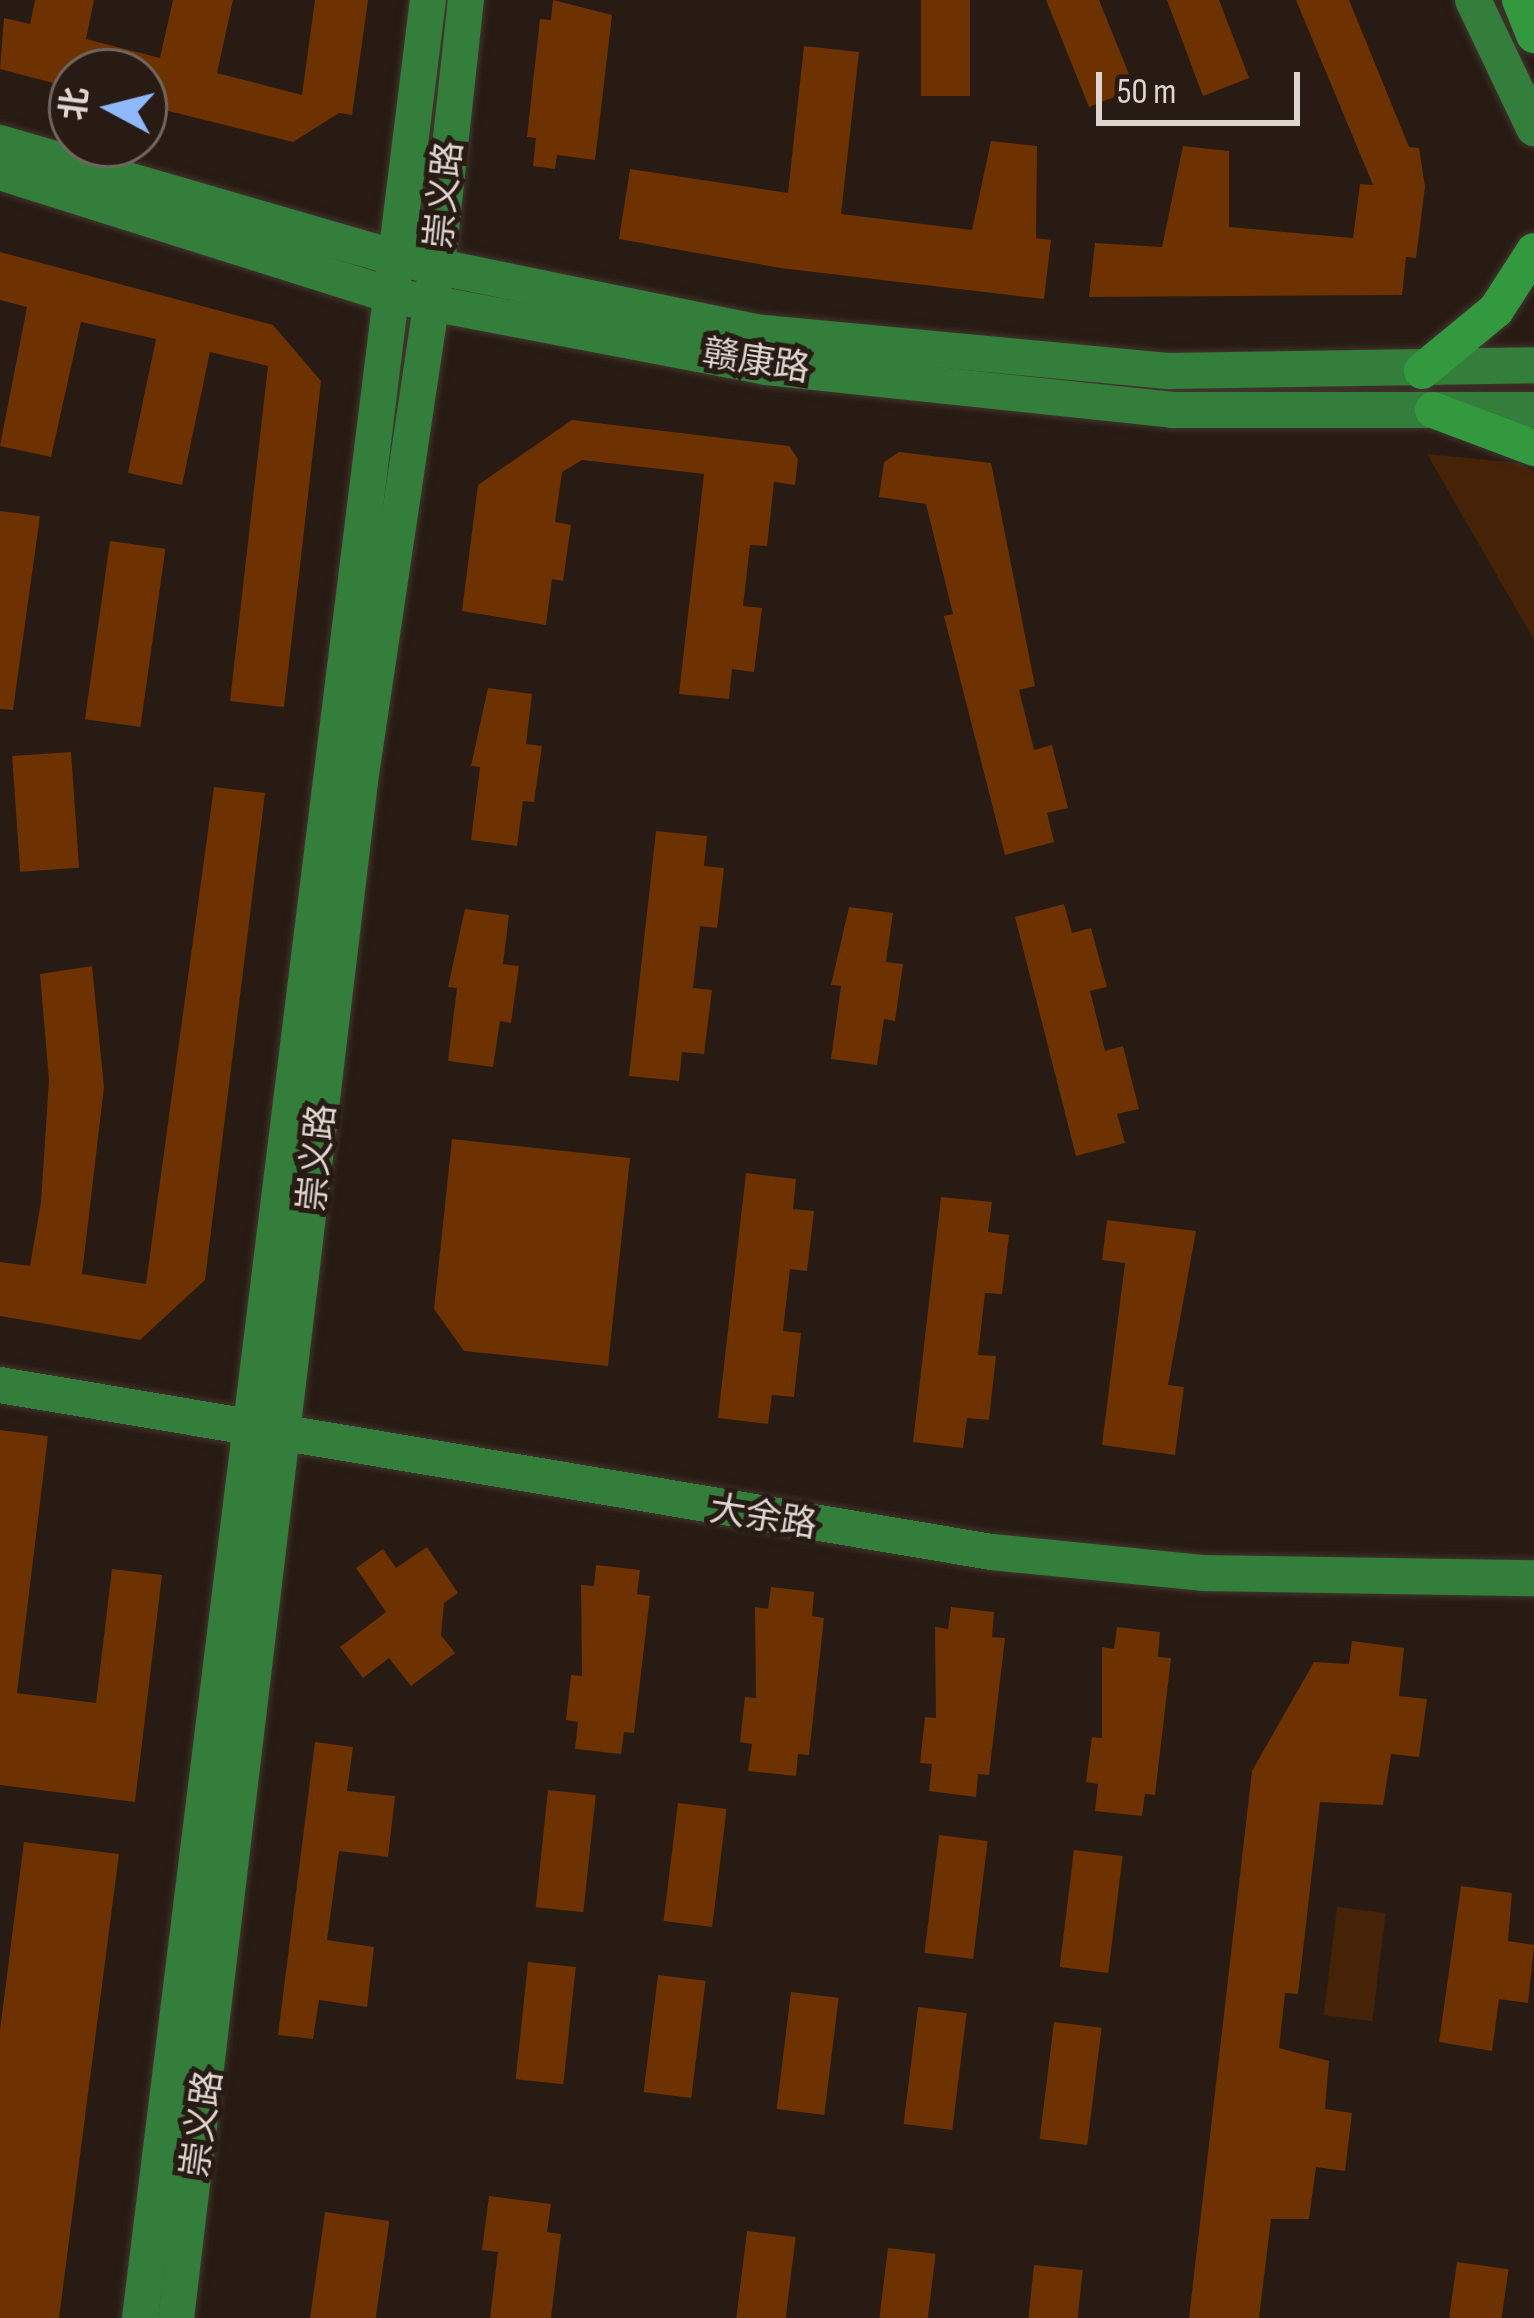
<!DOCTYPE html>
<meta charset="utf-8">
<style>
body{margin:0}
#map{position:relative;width:1534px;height:2318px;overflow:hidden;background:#271b13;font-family:"Sofia Sans Condensed","Noto Sans SC",sans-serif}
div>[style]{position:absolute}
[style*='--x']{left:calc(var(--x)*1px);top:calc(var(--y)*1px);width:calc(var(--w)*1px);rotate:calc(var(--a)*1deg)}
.green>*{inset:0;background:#462206;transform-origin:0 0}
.building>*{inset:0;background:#6d3200;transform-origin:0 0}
.roads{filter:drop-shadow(0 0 3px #41352e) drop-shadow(0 0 3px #41352e)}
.secondary>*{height:36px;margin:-18px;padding:0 18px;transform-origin:18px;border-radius:18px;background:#337e3a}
.primary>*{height:36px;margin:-18px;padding:0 18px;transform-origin:18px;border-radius:18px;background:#33993f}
span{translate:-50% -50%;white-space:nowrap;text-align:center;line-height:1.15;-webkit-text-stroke:10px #271b13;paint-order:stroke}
.street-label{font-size:36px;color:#dfd6d1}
.north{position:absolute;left:48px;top:48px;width:120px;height:120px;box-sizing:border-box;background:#271b13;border:3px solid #71665f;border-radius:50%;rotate:277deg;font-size:33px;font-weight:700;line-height:48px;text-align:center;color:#dfd6d1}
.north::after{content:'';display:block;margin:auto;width:42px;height:54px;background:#8fb8fd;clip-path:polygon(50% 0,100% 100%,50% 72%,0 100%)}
.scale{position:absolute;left:1096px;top:72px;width:204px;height:54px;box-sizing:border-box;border:6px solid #dfd6d1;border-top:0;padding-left:15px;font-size:36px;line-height:42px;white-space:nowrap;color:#dfd6d1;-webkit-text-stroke:9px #271b13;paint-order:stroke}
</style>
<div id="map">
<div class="green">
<i style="clip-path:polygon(1427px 454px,1519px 463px,1534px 472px,1534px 640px)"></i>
<i style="left:1337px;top:1907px;width:49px;height:109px;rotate:7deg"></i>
</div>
<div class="building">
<i style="clip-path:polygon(35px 0,94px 0,86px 39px,160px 58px,173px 0,233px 0,217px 73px,302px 95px,315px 0,368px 0,352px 115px,339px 113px,293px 142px,144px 105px,144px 72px,72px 72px,72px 88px,0 69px,4px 18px,30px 24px)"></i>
<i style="clip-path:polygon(553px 0,612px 15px,595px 160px,557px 155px,555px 169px,533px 166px,536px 138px,527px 137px,540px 19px,551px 20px)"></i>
<i style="left:921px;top:0;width:49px;height:96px"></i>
<i style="clip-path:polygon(1046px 0,1099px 0,1135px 89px,1089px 107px)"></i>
<i style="clip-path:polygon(1167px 0,1219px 0,1249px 78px,1203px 96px)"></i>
<i style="clip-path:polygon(1296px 0,1349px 0,1409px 147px,1419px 148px,1425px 187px,1416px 258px,1406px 257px,1402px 295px,1089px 297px,1095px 243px,1162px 247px,1183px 146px,1229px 151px,1229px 227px,1353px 238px,1360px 184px,1373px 185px)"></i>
<i style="clip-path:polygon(804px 46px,859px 52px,841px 214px,972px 230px,991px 141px,1037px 146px,1036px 238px,1051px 240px,1044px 299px,780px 268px,619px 239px,630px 169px,788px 193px)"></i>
<i style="clip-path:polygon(0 252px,273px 325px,321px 381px,284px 707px,230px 701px,268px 366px,210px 352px,182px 485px,128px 473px,156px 339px,81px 322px,51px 457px,0 446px,27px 307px,0 300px)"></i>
<i style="clip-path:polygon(572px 420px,789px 446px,798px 459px,795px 485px,774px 482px,767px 546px,750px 545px,743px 606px,762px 608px,754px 672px,732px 669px,729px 699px,679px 694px,704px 474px,582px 460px,562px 472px,555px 522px,571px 525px,563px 581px,552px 579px,546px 625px,462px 611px,478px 485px)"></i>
<i style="clip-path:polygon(899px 452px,991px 463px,1035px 686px,1019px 690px,1034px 750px,1052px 745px,1068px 808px,1047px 813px,1054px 842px,1005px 855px,944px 616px,953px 614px,926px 504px,879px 497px,884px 462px)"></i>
<i style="clip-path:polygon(0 511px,40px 516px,13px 710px,0 709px)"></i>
<i style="left:110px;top:541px;width:56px;height:180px;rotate:8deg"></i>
<i style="clip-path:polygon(488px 688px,532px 694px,526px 744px,542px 746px,534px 802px,523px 801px,517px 846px,471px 840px,480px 767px,471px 766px)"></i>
<i style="left:71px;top:752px;width:116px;height:59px;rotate:86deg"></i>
<i style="clip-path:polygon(214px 787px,265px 793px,205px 1280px,140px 1340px,0 1316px,0 1262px,30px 1266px,41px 1202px,49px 1080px,40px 974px,92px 966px,104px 1087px,82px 1274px,146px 1284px)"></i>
<i style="clip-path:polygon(656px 831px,707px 836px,704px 866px,724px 868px,717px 928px,700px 926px,696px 962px,693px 988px,712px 990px,704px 1054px,682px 1052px,679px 1081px,629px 1076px)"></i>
<i style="clip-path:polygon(1064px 904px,1072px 933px,1091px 928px,1107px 987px,1090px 991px,1105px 1051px,1123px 1046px,1139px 1109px,1117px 1114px,1125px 1143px,1076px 1156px,1015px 917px)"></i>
<i style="clip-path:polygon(849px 907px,893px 913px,886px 962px,903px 964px,895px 1021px,884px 1019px,877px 1065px,831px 1059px,841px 986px,831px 985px)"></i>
<i style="clip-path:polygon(465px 909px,509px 915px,503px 964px,519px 966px,511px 1023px,500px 1021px,493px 1067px,448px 1061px,457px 988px,448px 987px)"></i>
<i style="clip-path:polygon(452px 1139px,630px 1158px,608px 1366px,464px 1351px,434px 1309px)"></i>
<i style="clip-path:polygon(746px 1173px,796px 1179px,793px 1209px,814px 1211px,807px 1271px,790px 1269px,783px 1331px,801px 1333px,794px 1397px,772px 1395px,768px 1424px,718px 1418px)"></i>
<i style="clip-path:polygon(941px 1197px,992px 1202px,988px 1232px,1009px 1235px,1002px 1294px,985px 1293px,978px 1355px,996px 1356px,989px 1420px,967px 1418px,963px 1448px,913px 1442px)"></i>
<i style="clip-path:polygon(1107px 1220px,1196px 1231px,1168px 1385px,1184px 1387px,1175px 1455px,1102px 1445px,1125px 1263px,1102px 1260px)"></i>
<i style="clip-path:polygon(0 1430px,48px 1436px,17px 1693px,96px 1703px,112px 1569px,162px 1575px,135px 1802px,0 1785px)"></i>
<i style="clip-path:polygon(427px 1547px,458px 1593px,444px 1603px,441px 1635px,455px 1653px,411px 1686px,389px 1658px,363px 1678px,340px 1647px,386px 1612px,356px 1568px,383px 1549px,396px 1568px)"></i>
<i style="clip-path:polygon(596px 1565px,640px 1570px,637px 1594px,650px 1596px,634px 1733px,624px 1732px,621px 1754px,575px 1749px,578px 1722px,566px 1720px,571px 1675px,582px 1676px,581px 1585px,594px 1586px)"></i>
<i style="clip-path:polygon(771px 1587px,814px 1592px,812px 1616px,824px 1618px,809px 1755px,798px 1754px,796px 1776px,748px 1771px,752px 1744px,740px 1742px,745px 1697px,756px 1698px,755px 1607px,768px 1609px)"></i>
<i style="clip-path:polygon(951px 1607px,994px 1612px,992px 1637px,1005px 1638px,989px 1775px,978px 1774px,976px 1797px,929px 1791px,932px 1764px,920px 1763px,925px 1717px,936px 1718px,935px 1627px,948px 1629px)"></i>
<i style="clip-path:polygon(1117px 1627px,1160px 1632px,1158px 1657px,1171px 1658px,1155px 1795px,1145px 1794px,1142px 1816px,1095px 1811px,1098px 1784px,1086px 1782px,1092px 1737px,1102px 1738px,1102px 1647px,1114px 1649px)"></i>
<i style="clip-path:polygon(1352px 1641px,1404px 1648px,1399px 1696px,1427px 1699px,1419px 1757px,1391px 1754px,1383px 1805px,1320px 1802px,1298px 1994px,1285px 1993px,1279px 2048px,1329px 2061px,1325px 2109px,1352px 2113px,1345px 2171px,1316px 2167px,1309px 2219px,1271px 2219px,1259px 2318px,1189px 2318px,1252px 1771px,1314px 1662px,1349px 1664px)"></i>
<i style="clip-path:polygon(315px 1742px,353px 1747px,347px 1791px,395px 1796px,388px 1857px,339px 1851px,327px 1940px,374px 1947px,367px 2007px,319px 2000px,313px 2039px,278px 2035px)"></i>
<i style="left:548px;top:1790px;width:48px;height:118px;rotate:6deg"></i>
<i style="left:678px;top:1803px;width:49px;height:119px;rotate:7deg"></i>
<i style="left:939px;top:1835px;width:49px;height:119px;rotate:7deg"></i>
<i style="clip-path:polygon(24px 1842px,119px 1854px,59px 2318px,0 2318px,0 2030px)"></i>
<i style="left:1074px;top:1850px;width:49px;height:118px;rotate:7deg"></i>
<i style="clip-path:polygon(1461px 1886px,1512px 1893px,1508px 1941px,1534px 1945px,1528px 2003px,1499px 1999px,1492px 2051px,1439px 2042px)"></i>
<i style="left:528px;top:1962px;width:48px;height:118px;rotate:6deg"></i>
<i style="left:658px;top:1975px;width:48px;height:118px;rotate:7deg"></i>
<i style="left:791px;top:1992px;width:48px;height:118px;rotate:7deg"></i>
<i style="left:918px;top:2007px;width:49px;height:118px;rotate:7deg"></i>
<i style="left:1054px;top:2022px;width:48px;height:118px;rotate:7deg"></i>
<i style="clip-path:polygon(489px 2196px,551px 2204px,547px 2232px,561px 2234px,551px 2318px,490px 2318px,498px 2252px,482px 2250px)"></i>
<i style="left:325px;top:2212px;width:65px;height:107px;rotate:8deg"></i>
<i style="left:747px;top:2231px;width:49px;height:88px;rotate:7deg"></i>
<i style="left:888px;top:2248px;width:48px;height:70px;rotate:7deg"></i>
<i style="left:1457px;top:2262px;width:52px;height:56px;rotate:8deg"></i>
<i style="left:1034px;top:2265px;width:49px;height:53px;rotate:6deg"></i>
</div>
<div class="roads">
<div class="secondary">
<i style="--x:1473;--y:0;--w:142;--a:64.5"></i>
<i style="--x:0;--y:143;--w:416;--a:16.2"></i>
<i style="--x:400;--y:259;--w:362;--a:11.6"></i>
<i style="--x:755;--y:332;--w:415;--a:5.4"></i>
<i style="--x:1168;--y:371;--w:366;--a:-0.9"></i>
<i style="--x:0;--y:172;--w:413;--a:17.5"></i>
<i style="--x:394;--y:296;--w:379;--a:10.8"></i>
<i style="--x:766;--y:367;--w:408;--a:6"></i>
<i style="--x:1172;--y:410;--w:362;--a:0"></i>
<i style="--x:0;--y:1385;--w:1006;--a:9.56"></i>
<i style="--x:992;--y:1552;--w:211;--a:5.7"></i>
<i style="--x:1202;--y:1573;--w:332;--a:0.9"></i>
<i style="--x:140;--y:2318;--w:2336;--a:-82.92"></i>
<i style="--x:176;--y:2318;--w:1548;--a:-83.17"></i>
<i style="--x:360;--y:781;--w:521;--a:-81.5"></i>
<i style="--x:437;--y:266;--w:268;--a:-83.8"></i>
</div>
<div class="primary">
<i style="--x:1520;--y:0;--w:38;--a:68"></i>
<i style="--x:1422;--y:371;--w:96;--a:-39.5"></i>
<i style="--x:1496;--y:310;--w:70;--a:-57.2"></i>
<i style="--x:1433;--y:410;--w:108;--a:20.6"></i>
</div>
</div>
<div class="street-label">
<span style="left:445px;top:195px;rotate:-84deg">崇义路</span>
<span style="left:756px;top:362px;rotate:9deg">赣康路</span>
<span style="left:318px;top:1158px;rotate:-84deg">崇义路</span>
<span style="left:763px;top:1518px;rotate:9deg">大余路</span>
<span style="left:203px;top:2124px;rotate:-82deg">崇义路</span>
</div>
<div class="north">北</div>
<div class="scale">50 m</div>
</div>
